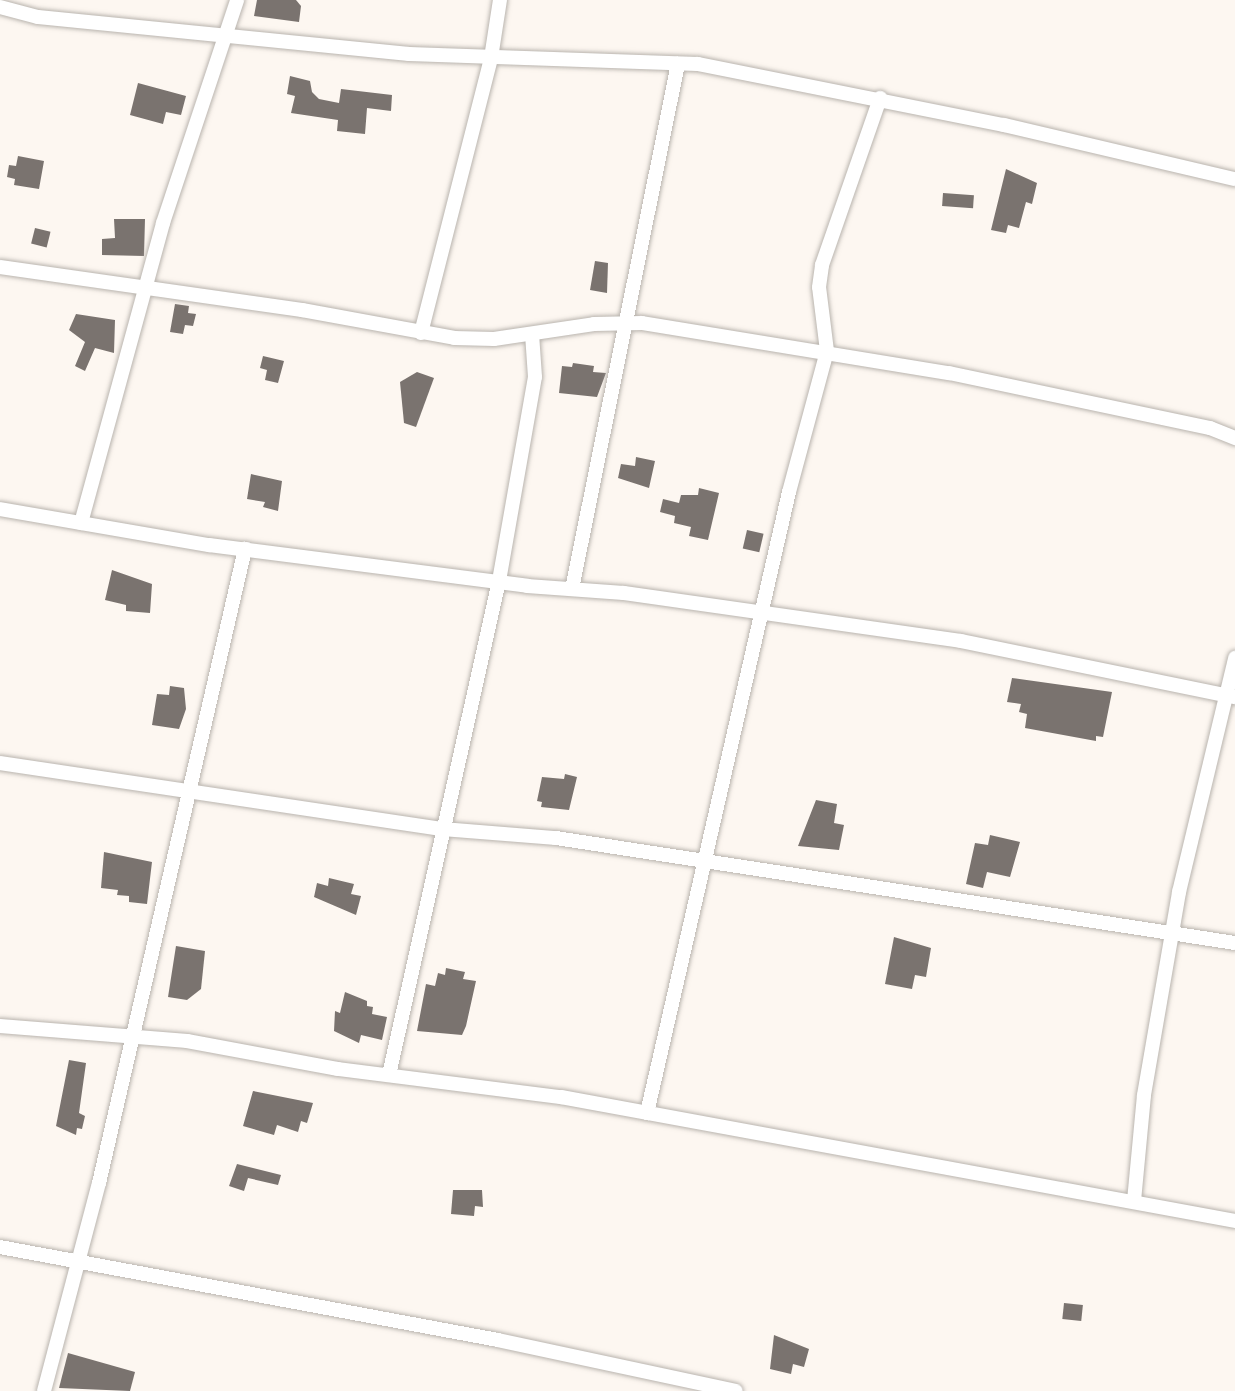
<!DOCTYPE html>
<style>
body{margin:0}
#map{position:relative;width:1235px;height:1391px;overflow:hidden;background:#fdf7f1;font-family:"Noto Sans",sans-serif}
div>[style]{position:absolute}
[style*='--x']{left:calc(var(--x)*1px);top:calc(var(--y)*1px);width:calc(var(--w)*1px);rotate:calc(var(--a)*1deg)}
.building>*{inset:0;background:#7a736f;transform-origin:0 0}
.roads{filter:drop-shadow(0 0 2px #b9b4ae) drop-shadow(0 0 2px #b9b4ae)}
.minor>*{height:14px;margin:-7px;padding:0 7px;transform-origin:7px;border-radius:7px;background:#fff}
span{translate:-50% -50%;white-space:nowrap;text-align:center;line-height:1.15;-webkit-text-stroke:7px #fff;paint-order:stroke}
</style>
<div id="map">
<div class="building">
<i style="clip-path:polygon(257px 0,296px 0,301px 6px,299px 22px,254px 16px)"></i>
<i style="clip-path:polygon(290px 76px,310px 81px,312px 92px,319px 99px,339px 103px,341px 89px,392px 95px,391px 111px,367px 108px,365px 134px,337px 131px,338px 120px,291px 113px,295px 96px,287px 94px)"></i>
<i style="clip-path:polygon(138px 83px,186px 96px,181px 115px,166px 112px,163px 124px,130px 115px)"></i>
<i style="clip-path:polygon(18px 156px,44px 161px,39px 189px,14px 185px,15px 179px,7px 177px,9px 165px,16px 166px)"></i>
<i style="clip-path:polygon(1006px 169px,1037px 183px,1032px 204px,1026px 202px,1019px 228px,1008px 225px,1006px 233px,991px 230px)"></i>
<i style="left:943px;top:193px;width:31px;height:13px;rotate:4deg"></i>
<i style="clip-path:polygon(114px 219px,145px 219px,144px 256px,102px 255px,102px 239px,115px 238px)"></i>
<i style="left:35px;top:228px;width:16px;height:16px;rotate:14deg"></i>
<i style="clip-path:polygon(595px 261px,608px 263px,607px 293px,590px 290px)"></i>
<i style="clip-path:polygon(175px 304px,189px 306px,188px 313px,196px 314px,193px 326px,185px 325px,183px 334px,170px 332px)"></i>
<i style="clip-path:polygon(76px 314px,115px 320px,114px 353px,95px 348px,85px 371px,75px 366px,85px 342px,69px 330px)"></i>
<i style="clip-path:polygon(263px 356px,284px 361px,278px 383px,265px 380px,267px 370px,260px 368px)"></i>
<i style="clip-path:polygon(573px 363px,594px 366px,593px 372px,606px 373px,597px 397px,559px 393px,562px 366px,572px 367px)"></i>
<i style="clip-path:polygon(417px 372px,434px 378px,416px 427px,404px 423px,400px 382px)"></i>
<i style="clip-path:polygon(636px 457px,655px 461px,649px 488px,618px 478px,621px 464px,635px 466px)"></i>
<i style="clip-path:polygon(251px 474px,282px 481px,278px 511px,263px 507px,265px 502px,247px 499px)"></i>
<i style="clip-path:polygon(699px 488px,719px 493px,708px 540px,689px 536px,691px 527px,674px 523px,675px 516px,660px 512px,663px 499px,679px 503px,681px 495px,698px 495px)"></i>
<i style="left:747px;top:530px;width:17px;height:19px;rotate:13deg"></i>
<i style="clip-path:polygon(112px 570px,152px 584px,150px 613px,126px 611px,126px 605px,105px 600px)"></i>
<i style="clip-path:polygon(1012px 678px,1112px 692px,1103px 737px,1096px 736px,1096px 741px,1025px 728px,1027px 714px,1019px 712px,1021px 704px,1007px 702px)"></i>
<i style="clip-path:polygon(170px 686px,184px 688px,186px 709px,179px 729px,152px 725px,157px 694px,169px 695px)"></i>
<i style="clip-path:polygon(565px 774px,577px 777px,569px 810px,541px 807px,542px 802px,537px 801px,542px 777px,564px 779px)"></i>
<i style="clip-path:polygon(816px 800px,837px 804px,834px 823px,844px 825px,839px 850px,798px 846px)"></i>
<i style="clip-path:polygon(990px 835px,1020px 842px,1010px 877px,987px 872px,983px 888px,966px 884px,975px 843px,988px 845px)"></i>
<i style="clip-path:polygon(104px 852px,152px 862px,147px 904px,129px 902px,129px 896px,117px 895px,118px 890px,101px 888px)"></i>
<i style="clip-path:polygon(329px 878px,354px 884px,351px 894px,361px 896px,356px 915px,314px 897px,317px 883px,328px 886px)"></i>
<i style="clip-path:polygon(894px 937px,931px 948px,926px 977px,915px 975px,912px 989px,885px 984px)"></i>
<i style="clip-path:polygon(176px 946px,205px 951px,201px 989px,187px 1000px,168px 997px)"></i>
<i style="clip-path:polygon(446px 968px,465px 972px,463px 979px,476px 981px,466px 1026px,462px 1035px,417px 1031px,426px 984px,435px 986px,438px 973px,445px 975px)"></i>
<i style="clip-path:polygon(345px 992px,367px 1001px,367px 1006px,373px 1007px,372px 1014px,387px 1017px,382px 1040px,361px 1035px,359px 1043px,334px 1031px,335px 1011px,340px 1013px)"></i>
<i style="clip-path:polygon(69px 1060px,86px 1063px,79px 1113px,85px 1116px,82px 1129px,77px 1128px,76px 1135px,56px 1126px)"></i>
<i style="clip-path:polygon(253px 1091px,313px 1103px,307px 1123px,301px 1121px,298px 1132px,277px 1125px,274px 1135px,243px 1126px)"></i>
<i style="clip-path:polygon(237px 1164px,281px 1175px,278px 1185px,248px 1178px,244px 1191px,229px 1186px)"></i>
<i style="clip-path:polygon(453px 1190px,482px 1190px,483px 1207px,475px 1206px,474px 1216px,451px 1214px)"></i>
<i style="left:1064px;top:1303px;width:19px;height:16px;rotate:6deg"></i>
<i style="clip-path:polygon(774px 1335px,809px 1349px,804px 1367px,793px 1364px,791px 1374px,770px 1369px)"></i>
<i style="clip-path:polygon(68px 1353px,135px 1372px,130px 1391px,59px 1388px)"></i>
</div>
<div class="roads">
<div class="minor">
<i style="--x:0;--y:7;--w:39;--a:15"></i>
<i style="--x:38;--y:17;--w:373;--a:5.7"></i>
<i style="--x:409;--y:54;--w:289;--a:2"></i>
<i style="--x:698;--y:64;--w:312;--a:11.3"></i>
<i style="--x:1004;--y:125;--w:237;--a:13.2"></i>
<i style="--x:0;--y:267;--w:305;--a:8.1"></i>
<i style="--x:302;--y:310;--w:155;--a:10.4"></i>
<i style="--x:454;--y:338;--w:40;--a:1.4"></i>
<i style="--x:494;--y:339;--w:101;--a:-8.5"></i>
<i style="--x:594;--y:324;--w:48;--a:-1.2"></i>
<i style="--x:642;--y:323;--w:311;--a:9.3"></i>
<i style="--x:949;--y:373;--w:267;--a:11.9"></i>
<i style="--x:1210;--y:428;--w:27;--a:22"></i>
<i style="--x:421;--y:333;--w:284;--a:-75.7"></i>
<i style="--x:491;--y:58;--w:59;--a:-81.2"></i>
<i style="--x:0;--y:509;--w:212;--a:9.8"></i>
<i style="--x:209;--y:545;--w:321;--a:7.3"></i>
<i style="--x:527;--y:586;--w:97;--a:4.1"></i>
<i style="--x:624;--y:593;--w:340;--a:8.1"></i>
<i style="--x:961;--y:641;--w:280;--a:11.6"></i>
<i style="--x:81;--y:523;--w:311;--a:-74.7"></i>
<i style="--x:163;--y:223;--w:235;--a:-71.6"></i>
<i style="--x:572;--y:589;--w:536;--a:-78.59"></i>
<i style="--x:0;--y:763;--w:448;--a:8.5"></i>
<i style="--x:443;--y:829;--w:113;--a:4.6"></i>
<i style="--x:556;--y:838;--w:687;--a:8.79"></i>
<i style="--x:0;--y:1026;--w:188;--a:4.6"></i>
<i style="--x:187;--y:1041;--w:154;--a:10.5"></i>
<i style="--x:338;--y:1069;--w:225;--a:7.2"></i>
<i style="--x:561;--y:1097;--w:685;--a:10.42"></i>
<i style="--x:389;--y:1075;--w:506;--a:-77.45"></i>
<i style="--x:499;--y:581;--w:207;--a:-80"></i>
<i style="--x:535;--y:377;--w:43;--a:-94"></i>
<i style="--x:647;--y:1113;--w:637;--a:-77.12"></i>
<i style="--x:789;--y:492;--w:146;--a:-74.9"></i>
<i style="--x:827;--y:351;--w:64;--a:-97.1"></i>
<i style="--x:819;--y:287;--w:22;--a:-82"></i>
<i style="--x:822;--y:265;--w:177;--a:-70.8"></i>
<i style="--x:1134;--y:1201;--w:106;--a:-84.6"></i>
<i style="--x:1144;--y:1095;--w:206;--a:-80.2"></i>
<i style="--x:1179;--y:892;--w:241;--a:-76.5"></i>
<i style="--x:0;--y:1247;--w:507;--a:10.58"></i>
<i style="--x:498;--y:1340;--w:243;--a:12.1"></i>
<i style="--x:44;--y:1391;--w:215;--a:-75.2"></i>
<i style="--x:99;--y:1183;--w:651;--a:-77.03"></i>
</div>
</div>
</div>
